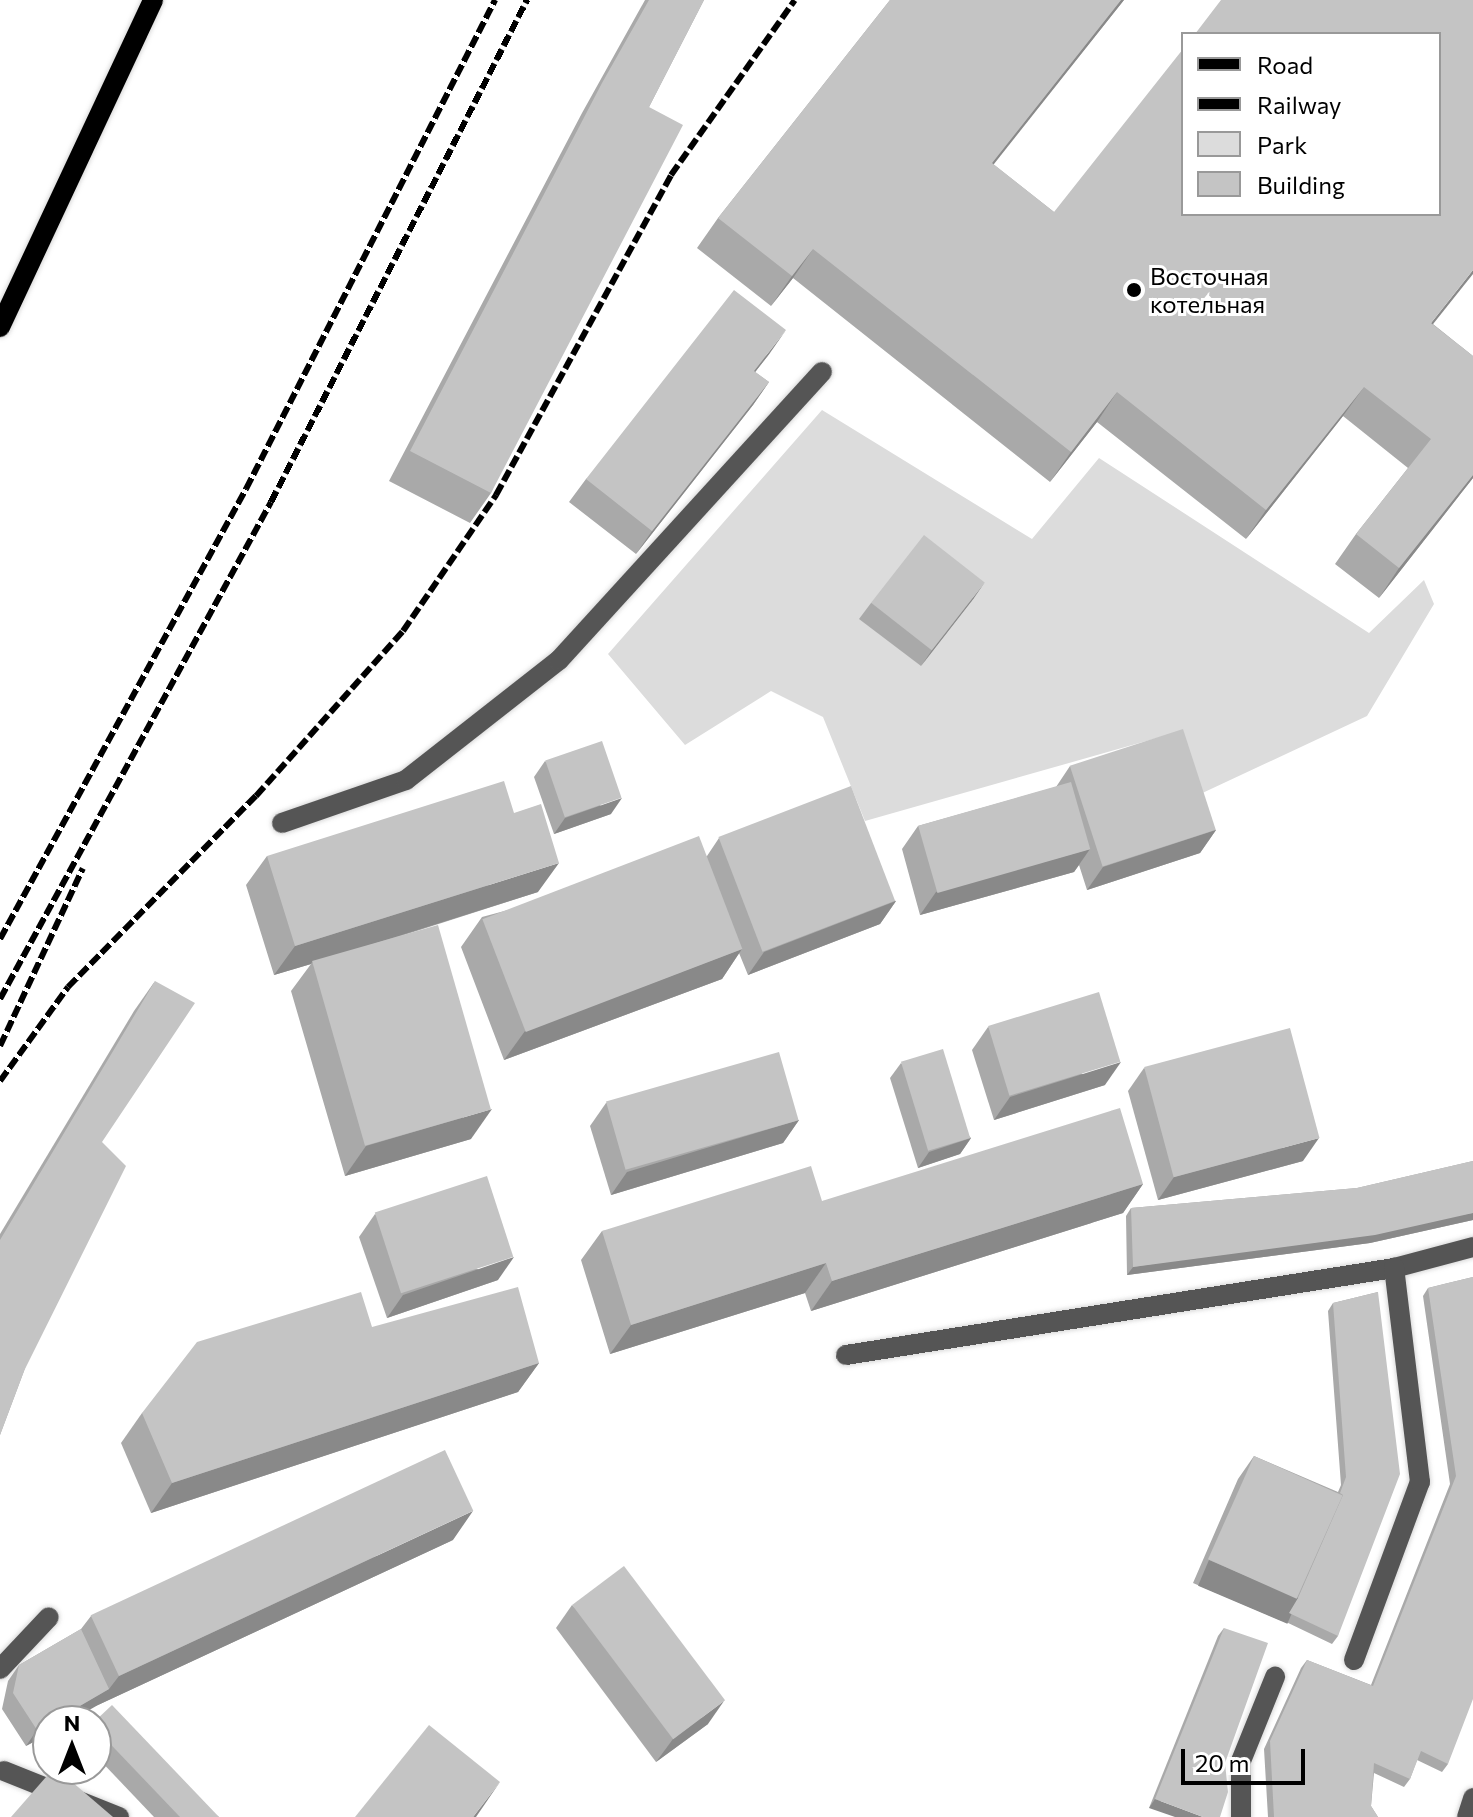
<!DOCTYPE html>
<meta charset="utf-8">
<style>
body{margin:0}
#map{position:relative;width:1473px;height:1817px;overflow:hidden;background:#fff;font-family:Commissioner,sans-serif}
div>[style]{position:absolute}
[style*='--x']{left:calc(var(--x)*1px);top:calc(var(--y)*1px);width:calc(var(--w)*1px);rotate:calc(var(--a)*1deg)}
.green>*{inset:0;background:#dcdcdc}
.roads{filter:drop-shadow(0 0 2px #dbdbdb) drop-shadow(0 0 2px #dbdbdb)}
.minor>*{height:20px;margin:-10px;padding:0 10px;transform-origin:10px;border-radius:10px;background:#555}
.major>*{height:20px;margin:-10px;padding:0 10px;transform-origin:10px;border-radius:10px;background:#000}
.rail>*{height:6px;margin-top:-3px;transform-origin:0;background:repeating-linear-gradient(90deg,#000 0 12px,transparent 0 16px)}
.wall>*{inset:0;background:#a9a9a9}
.shaded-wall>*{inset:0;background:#898989;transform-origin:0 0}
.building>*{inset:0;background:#c4c4c4;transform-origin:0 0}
.dots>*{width:22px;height:22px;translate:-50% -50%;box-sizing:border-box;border:4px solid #fff;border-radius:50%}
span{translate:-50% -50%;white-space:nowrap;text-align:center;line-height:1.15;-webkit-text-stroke:6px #fff;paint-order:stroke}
.poi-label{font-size:24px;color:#000}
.left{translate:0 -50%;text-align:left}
.legend{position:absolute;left:1181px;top:32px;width:260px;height:184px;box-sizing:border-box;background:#fff;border:2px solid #999;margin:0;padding:10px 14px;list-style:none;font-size:24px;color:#000}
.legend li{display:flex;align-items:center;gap:16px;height:40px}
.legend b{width:40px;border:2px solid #999}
.north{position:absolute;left:32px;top:1705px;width:80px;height:80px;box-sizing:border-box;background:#fff;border:2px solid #999;border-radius:50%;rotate:0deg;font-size:22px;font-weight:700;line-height:32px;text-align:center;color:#000}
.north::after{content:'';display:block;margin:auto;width:28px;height:36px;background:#000;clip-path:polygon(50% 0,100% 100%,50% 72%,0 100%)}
.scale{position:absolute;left:1181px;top:1749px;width:124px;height:36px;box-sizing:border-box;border:4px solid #000;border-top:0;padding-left:10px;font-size:24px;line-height:28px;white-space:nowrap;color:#000;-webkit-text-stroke:6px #fff;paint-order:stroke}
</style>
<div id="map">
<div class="green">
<i style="clip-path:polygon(822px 410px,1032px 539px,1099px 458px,1369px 633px,1424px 580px,1434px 604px,1367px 716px,1196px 796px,1171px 734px,865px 821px,823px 717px,771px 691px,685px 745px,608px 654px)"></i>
</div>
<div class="roads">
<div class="minor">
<i style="--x:282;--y:823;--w:131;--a:-19.1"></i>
<i style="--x:406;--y:780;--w:194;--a:-38.1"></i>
<i style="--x:559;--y:660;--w:390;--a:-47.6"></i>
<i style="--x:846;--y:1355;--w:555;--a:-9.02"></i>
<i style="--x:1394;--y:1268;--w:82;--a:-14.9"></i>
<i style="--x:1354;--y:1660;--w:190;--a:-69.7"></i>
<i style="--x:1420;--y:1482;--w:216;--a:-96.9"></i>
<i style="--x:0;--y:1669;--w:71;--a:-46.7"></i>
<i style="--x:4;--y:1771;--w:124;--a:21.8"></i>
<i style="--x:1241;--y:1817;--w:56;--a:-90"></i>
<i style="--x:1241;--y:1761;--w:91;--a:-68"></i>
<i style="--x:1467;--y:1817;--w:20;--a:-72"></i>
</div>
<div class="major">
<i style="--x:0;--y:327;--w:361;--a:-64.9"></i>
</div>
</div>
<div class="rail">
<i style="--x:0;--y:939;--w:513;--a:-61.34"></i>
<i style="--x:246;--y:489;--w:549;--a:-63.01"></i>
<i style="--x:0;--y:999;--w:566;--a:-61.4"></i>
<i style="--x:271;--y:502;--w:564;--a:-62.98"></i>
<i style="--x:0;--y:1046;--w:196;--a:-65"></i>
<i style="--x:0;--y:1081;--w:116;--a:-54.1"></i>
<i style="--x:68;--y:987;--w:268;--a:-45.5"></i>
<i style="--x:256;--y:796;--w:221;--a:-48.3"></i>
<i style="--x:403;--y:631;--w:165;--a:-55.6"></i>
<i style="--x:496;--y:495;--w:365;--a:-61.3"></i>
<i style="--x:671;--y:175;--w:214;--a:-54.7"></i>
</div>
<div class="wall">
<i style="clip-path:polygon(645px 0,704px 0,649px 107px,491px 493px,470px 523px,389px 481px,582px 113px)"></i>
<i style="clip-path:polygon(890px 0,1124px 0,993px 164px,1054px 212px,1433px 324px,1473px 356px,1473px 478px,1379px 598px,1335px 564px,1356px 534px,1408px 468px,1343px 416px,1246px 539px,1097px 422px,1050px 482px,793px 278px,771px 306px,697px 248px,718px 218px)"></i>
<i style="clip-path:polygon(770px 353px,755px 372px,769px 382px,753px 405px,636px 554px,569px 502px,586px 479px)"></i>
<i style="clip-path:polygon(974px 598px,921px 666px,859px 619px,871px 603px)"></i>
<i style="clip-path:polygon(545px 761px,611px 814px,554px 834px,534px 777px)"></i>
<i style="clip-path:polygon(1070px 766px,1216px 830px,1200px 853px,1087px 890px,1079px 865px,1074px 872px,920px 915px,902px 849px,918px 826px,1056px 787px)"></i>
<i style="clip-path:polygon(719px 838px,896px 901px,880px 924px,748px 975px,739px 953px,722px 979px,504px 1060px,461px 947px,482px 917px,707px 856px)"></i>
<i style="clip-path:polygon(267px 856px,538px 892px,395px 938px,471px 1139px,345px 1176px,291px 991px,311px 964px,274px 975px,246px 885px)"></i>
<i style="clip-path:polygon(155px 981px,24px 1371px,0 1435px,0 1234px,134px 1011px)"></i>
<i style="clip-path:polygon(988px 1027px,1105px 1085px,994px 1120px,972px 1050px)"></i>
<i style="clip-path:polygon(901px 1063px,971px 1138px,960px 1154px,918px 1168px,890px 1078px)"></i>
<i style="clip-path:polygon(1144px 1068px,1303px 1161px,1158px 1200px,1128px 1091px)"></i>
<i style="clip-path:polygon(606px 1103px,799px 1120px,783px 1143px,611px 1195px,590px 1126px)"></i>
<i style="clip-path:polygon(1473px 1161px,1473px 1220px,1370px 1243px,1127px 1275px,1126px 1216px,1131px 1208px,1357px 1188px)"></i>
<i style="clip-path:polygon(1143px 1184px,1123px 1213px,811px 1311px,805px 1293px,610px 1354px,581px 1260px,602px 1231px,822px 1201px)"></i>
<i style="clip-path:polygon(375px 1214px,498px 1280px,387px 1318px,359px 1237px)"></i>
<i style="clip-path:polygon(1473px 1277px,1448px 1764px,1442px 1772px,1417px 1760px,1410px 1779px,1404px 1787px,1374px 1773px,1371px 1806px,1378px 1817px,1268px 1817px,1264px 1749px,1301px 1668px,1307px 1660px,1371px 1685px,1450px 1484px,1423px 1296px,1428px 1288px)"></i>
<i style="clip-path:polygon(1378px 1292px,1338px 1636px,1332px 1644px,1284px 1621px,1286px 1615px,1282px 1621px,1193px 1583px,1238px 1479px,1254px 1456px,1338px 1492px,1341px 1485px,1328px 1311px,1333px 1303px)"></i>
<i style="clip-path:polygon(372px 1327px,539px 1363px,518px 1392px,151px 1513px,121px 1443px,142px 1413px)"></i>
<i style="clip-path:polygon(453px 1540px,98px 1705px,48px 1721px,48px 1734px,26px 1746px,2px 1709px,8px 1681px,19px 1665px,81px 1629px,91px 1616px)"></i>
<i style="clip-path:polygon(572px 1605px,708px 1724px,656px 1762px,556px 1628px)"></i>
<i style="clip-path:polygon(1224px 1628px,1225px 1763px,1149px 1808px,1218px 1636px)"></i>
<i style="clip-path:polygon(96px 1721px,219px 1817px,154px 1817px,96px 1756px)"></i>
</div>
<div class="shaded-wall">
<i style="clip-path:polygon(1121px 0,1124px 0,971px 193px,992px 163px)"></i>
<i style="clip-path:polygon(813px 249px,793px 278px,771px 306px,792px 276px)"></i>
<i style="clip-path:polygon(1473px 270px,1473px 274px,1410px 353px,1431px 323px)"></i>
<i style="clip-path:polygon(786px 330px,770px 353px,738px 394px,754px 371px)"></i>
<i style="clip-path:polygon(769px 382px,753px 405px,636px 554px,652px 531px)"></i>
<i style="clip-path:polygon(1364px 387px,1343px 416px,1246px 539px,1266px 510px)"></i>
<i style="clip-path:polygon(1117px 392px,1097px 422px,1050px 482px,1071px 452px)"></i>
<i style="clip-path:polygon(1473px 475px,1473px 478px,1379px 598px,1399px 568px)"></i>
<i style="clip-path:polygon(985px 582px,974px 598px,921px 666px,932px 650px)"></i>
<i style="clip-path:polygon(622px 798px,611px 814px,554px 834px,565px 818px)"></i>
<i style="clip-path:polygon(1216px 830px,1200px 853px,1087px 890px,1103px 867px)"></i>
<i style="clip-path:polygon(1090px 849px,1074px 872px,920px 915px,936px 892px)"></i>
<i style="clip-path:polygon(559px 863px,538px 892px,313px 963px,312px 962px,311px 964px,274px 975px,295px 946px)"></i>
<i style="clip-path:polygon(896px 901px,880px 924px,748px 975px,764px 952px)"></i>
<i style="clip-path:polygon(742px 949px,722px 979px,504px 1060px,525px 1031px)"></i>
<i style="clip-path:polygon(1121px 1062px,1105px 1085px,994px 1120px,1010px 1097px)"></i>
<i style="clip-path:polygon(492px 1109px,471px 1139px,345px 1176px,366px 1146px)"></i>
<i style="clip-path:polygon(799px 1120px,783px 1143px,611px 1195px,627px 1172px)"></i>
<i style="clip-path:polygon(971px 1138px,960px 1154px,918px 1168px,929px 1152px)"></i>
<i style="clip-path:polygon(1319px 1138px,1303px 1161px,1158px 1200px,1174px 1177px)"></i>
<i style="clip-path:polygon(1143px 1184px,1123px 1213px,811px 1311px,832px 1281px)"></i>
<i style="clip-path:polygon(1473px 1213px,1473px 1220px,1370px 1243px,1127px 1275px,1133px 1267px)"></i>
<i style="clip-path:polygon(514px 1257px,498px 1280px,387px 1318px,403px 1295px)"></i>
<i style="clip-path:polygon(826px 1263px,805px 1293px,610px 1354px,631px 1325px)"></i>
<i style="clip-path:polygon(539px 1363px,518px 1392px,151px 1513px,172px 1483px)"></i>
<i style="clip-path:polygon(473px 1511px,453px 1540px,98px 1705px,70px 1721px,54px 1721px,109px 1689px,119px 1676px)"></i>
<i style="left:1209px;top:1560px;width:97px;height:28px;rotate:23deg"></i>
<i style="clip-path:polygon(724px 1701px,708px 1724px,656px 1762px,673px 1739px)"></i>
<i style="clip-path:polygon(48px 1724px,48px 1734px,26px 1746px,37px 1730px)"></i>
<i style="clip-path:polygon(500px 1782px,476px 1817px,473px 1817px)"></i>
<i style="clip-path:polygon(1155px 1799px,1203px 1817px,1175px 1817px,1149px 1808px)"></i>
</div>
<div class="building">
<i style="clip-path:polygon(649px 0,704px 0,649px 107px,683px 125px,491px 493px,410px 451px,602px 83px)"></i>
<i style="clip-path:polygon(890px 0,1121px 0,992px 163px,1054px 212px,1183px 49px,1183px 214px,1439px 214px,1439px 34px,1195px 34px,1221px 0,1473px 0,1473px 270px,1431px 323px,1473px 356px,1473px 475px,1399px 568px,1356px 534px,1431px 439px,1364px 387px,1266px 510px,1117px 392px,1071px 452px,813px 249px,792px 276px,718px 218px)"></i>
<i style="clip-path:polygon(734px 290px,786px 330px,754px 371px,769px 382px,652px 531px,586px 479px)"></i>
<i style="left:924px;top:535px;width:77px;height:86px;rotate:38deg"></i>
<i style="left:1183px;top:729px;width:106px;height:119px;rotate:72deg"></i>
<i style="left:602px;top:741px;width:60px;height:60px;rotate:71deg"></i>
<i style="clip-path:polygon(504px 781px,514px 813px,541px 804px,559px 863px,295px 946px,267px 856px)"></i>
<i style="left:1071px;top:782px;width:70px;height:159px;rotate:74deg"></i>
<i style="left:851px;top:786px;width:123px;height:142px;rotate:69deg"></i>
<i style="left:699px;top:836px;width:121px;height:232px;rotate:69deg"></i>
<i style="left:438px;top:925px;width:192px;height:131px;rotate:74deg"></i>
<i style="clip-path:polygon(155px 981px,195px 1003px,102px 1142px,126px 1166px,24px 1371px,0 1435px,0 1240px)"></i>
<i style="left:1099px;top:992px;width:73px;height:116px;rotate:73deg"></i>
<i style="left:1290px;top:1028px;width:114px;height:151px;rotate:75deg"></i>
<i style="left:943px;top:1049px;width:93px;height:44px;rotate:73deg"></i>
<i style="left:779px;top:1052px;width:71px;height:180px;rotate:74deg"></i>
<i style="clip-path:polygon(1120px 1108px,1143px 1184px,832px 1281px,826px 1263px,631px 1325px,602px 1231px,811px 1166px,822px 1201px)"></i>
<i style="clip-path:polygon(1473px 1161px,1473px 1213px,1375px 1235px,1133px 1267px,1131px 1208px,1357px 1188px)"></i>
<i style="left:487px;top:1176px;width:85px;height:118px;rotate:72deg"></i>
<i style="clip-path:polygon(1473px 1277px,1473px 1699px,1448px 1764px,1421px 1751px,1410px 1779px,1374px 1763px,1371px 1806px,1378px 1817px,1274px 1817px,1270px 1741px,1307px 1660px,1373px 1686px,1456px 1476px,1428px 1288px)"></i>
<i style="clip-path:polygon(518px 1287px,539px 1363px,172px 1483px,142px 1413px,197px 1342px,361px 1292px,372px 1327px)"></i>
<i style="clip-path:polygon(1378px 1292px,1400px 1474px,1338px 1636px,1289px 1613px,1298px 1598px,1343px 1495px,1340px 1493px,1346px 1477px,1333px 1303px)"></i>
<i style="left:445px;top:1450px;width:67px;height:391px;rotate:65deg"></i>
<i style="left:1254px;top:1456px;width:97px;height:113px;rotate:24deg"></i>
<i style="left:624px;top:1566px;width:168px;height:65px;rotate:53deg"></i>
<i style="clip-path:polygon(1224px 1628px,1268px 1643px,1225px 1763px,1228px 1792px,1220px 1817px,1203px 1817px,1155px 1799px)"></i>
<i style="clip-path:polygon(81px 1629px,109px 1689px,54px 1721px,48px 1721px,48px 1724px,37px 1730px,13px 1693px,19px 1665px)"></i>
<i style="clip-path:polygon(112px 1705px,219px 1817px,180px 1817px,96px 1729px,95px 1721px)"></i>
<i style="clip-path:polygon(429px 1725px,500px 1782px,473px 1817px,355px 1817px)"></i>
<i style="clip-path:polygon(53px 1769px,57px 1769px,113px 1817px,11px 1817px)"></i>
</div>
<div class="dots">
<i style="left:1134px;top:290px;background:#000"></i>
</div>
<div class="poi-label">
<span class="left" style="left:1150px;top:290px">Восточная<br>котельная</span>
</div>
<ul class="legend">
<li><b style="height:10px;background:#000"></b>Road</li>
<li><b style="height:10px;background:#000"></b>Railway</li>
<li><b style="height:22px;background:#dcdcdc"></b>Park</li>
<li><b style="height:22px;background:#c4c4c4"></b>Building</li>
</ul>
<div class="north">N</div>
<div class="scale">20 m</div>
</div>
